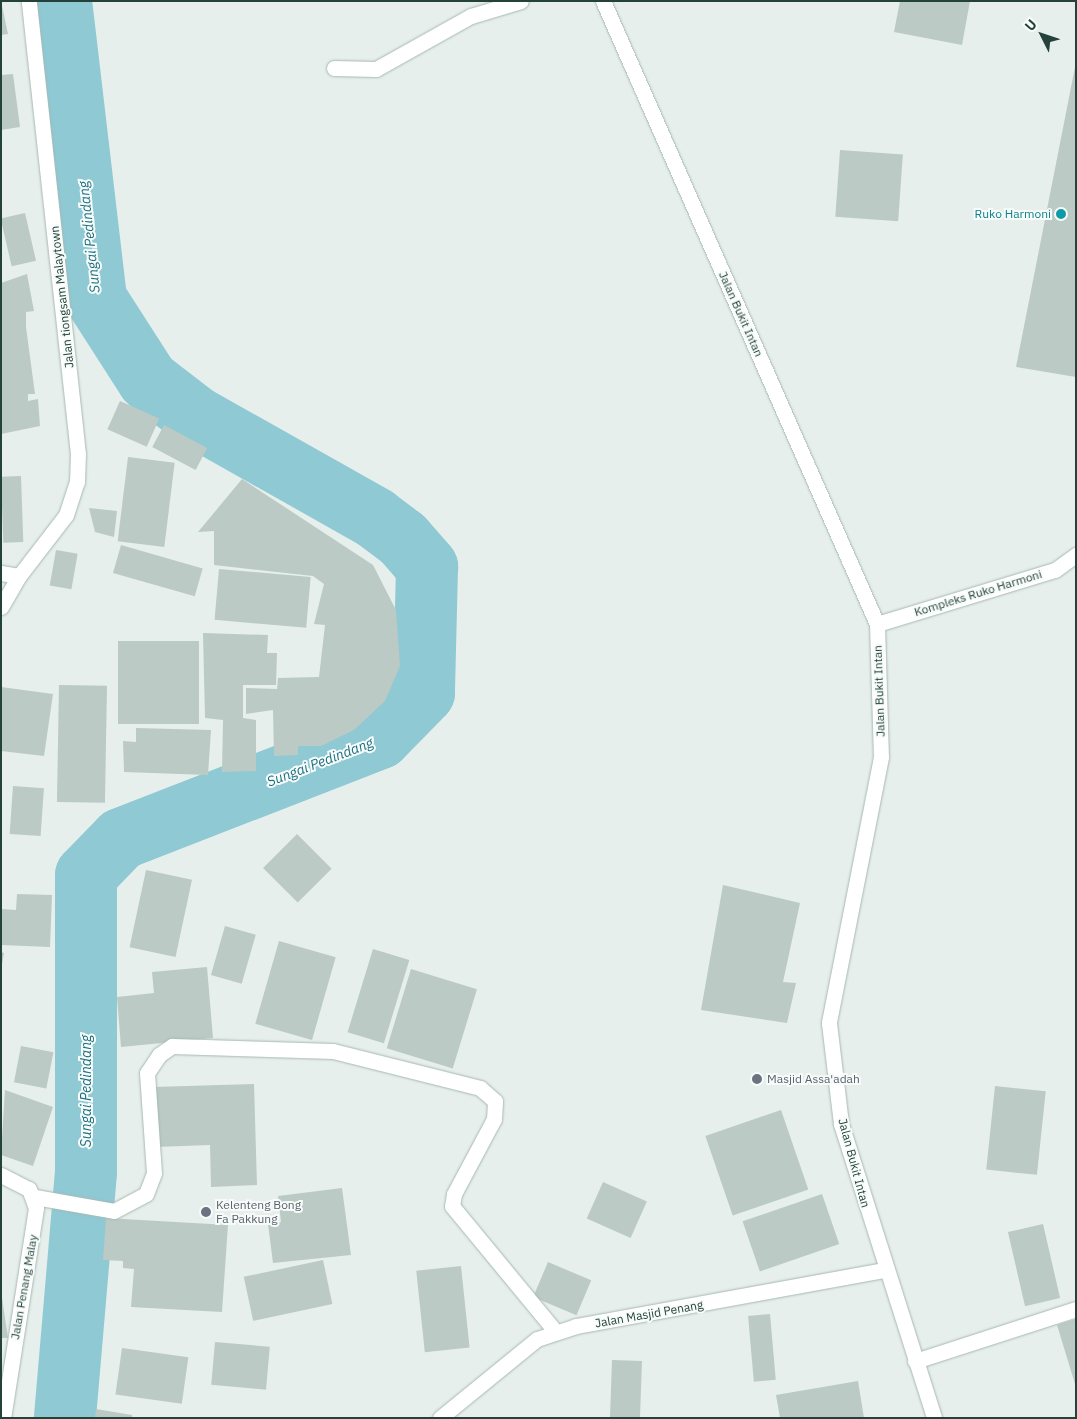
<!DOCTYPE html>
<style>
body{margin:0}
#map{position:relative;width:1077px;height:1419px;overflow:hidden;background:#e6efeb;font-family:"IBM Plex Sans",sans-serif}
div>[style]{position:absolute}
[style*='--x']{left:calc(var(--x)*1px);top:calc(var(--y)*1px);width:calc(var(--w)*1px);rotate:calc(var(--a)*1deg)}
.river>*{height:62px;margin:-31px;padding:0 31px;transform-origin:31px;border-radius:31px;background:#8ec9d4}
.building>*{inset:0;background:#bbcac4;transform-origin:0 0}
.roads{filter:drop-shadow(0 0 1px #a8b8b2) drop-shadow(0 0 1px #a8b8b2)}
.minor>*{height:15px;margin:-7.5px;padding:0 7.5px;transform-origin:7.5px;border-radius:7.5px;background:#fff}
.dots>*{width:14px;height:14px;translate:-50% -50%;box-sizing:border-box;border:2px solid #f7fbf9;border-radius:50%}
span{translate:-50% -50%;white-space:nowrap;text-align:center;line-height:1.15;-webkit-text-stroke:4px #f7fbf9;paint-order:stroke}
.culture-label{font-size:12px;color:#0d838f}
.right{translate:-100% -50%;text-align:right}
.street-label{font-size:12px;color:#24423a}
.worship-label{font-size:12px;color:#5b616d}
.left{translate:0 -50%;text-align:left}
.water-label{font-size:14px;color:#1c6f80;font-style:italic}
.frame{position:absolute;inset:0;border:2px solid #24423a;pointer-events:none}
.north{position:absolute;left:1017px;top:10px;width:50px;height:50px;-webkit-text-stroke:4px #f7fbf9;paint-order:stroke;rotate:311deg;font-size:14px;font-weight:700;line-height:20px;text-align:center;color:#24423a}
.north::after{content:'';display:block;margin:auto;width:18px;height:22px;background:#24423a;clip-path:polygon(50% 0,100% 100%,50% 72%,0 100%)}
</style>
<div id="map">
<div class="river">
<i style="--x:61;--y:1;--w:300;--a:83.3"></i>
<i style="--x:96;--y:299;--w:96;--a:57.3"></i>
<i style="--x:148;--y:380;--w:61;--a:37.6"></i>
<i style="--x:196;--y:417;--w:206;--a:29.4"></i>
<i style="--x:375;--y:518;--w:35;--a:37"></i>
<i style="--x:403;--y:539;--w:37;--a:49"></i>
<i style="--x:427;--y:567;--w:126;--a:91.4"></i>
<i style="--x:424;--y:693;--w:63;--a:134.4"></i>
<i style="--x:380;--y:738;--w:278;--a:158.7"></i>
<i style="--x:121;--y:839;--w:50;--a:134.2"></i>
<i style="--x:86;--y:875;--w:297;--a:90"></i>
<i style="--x:86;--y:1172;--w:247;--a:94.9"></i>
</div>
<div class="building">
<i style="clip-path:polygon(1px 1px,8px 34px,1px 35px)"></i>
<i style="clip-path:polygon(900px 1px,970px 1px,962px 45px,894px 32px)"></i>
<i style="clip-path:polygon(1075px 67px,1076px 67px,1076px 377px,1016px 367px)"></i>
<i style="clip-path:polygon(13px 74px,20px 127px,1px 130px,1px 75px)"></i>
<i style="left:840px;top:150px;width:63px;height:67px;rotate:4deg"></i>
<i style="left:25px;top:213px;width:49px;height:25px;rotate:77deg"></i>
<i style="clip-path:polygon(27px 274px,34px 311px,26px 312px,26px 327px,35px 394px,28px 394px,28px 401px,38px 399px,40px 426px,1px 434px,1px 283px)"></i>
<i style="left:120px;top:401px;width:43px;height:31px;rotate:24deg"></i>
<i style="left:164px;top:425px;width:49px;height:25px;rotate:28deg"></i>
<i style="left:128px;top:457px;width:47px;height:85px;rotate:7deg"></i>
<i style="left:21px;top:476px;width:66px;height:20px;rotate:88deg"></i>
<i style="clip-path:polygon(242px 479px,373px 565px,396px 610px,400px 666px,385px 701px,354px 730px,321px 746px,298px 746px,298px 755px,274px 756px,273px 710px,246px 714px,246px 688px,277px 689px,278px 678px,319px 677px,325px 625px,314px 624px,324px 584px,313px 576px,214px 565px,214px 531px,198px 532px)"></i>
<i style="clip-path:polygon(89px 508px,117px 511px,114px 537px,95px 532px)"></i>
<i style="left:121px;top:545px;width:85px;height:29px;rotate:16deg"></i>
<i style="left:56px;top:550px;width:22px;height:36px;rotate:10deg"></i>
<i style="left:219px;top:569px;width:92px;height:51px;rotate:5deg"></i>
<i style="clip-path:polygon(203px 633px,268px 635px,267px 653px,277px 653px,276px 685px,243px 685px,243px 718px,256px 720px,256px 771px,222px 772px,223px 720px,205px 718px)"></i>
<i style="left:118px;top:641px;width:81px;height:83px"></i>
<i style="left:59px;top:685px;width:48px;height:117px;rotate:1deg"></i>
<i style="clip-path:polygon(1px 687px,53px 694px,44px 756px,1px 751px)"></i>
<i style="clip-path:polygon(136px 728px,211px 730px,208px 775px,124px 772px,123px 741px,136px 742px)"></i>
<i style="left:13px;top:786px;width:31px;height:48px;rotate:4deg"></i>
<i style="left:297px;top:834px;width:49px;height:48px;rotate:45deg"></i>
<i style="left:146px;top:870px;width:47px;height:79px;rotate:12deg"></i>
<i style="clip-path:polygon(723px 885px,800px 903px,783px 982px,796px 983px,787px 1023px,701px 1010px)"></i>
<i style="clip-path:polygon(17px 894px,52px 895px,50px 947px,1px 945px,1px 909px,16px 910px)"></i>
<i style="left:225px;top:926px;width:32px;height:51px;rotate:16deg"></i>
<i style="left:279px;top:941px;width:59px;height:86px;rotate:16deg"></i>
<i style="left:373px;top:949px;width:38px;height:87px;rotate:17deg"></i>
<i style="clip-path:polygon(1px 952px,4px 953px,2px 964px,1px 964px)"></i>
<i style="clip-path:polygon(207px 967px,213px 1038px,121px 1047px,117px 997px,154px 993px,152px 972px)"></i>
<i style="left:411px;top:969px;width:69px;height:83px;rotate:17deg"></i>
<i style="left:21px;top:1046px;width:33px;height:37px;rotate:11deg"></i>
<i style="clip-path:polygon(254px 1084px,257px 1185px,211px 1187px,210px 1145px,155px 1147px,153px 1087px)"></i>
<i style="left:995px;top:1086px;width:51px;height:84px;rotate:6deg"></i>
<i style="clip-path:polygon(5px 1090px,53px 1107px,33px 1166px,1px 1155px)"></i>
<i style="left:781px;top:1110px;width:84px;height:80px;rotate:71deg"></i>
<i style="left:603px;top:1182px;width:48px;height:40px;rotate:24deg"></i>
<i style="clip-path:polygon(342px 1188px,351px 1255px,273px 1263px,268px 1224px,281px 1222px,278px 1196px)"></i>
<i style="left:822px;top:1194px;width:53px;height:84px;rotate:71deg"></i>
<i style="clip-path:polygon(106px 1218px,228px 1225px,222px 1312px,131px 1307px,134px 1269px,123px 1268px,123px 1261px,103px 1260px)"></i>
<i style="left:1043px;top:1224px;width:76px;height:36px;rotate:77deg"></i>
<i style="left:323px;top:1260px;width:45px;height:81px;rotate:78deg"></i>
<i style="left:548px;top:1262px;width:47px;height:38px;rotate:23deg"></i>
<i style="left:461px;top:1266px;width:82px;height:45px;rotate:84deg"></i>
<i style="clip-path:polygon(1px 1291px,8px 1338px,1px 1338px)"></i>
<i style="left:770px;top:1314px;width:66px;height:22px;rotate:85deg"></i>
<i style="clip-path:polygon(1076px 1319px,1076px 1384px,1075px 1384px,1057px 1325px)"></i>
<i style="left:215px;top:1342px;width:55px;height:43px;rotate:5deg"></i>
<i style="left:122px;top:1348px;width:67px;height:47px;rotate:8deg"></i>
<i style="left:612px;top:1360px;width:30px;height:58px;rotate:2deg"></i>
<i style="clip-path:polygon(858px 1381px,864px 1418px,780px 1418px,776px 1395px)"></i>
<i style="clip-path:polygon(96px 1409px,132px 1415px,132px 1418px,95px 1418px)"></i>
</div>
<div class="roads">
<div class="minor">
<i style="--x:603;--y:1;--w:681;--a:66.26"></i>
<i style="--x:877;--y:624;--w:133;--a:88.3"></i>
<i style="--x:881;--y:757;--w:271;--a:101.1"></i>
<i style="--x:829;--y:1023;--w:102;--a:83.2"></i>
<i style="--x:841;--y:1124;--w:308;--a:72.4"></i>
<i style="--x:334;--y:68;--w:42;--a:1.4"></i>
<i style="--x:376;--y:69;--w:109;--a:-29.2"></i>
<i style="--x:471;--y:16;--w:52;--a:-16.7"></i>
<i style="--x:1;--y:573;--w:18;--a:9"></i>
<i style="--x:1;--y:607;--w:36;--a:-60"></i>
<i style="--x:19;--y:576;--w:77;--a:-52.4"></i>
<i style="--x:66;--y:515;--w:35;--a:-72"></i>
<i style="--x:77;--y:482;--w:28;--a:-88"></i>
<i style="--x:78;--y:454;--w:456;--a:-96.2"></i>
<i style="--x:877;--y:624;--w:186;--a:-16.9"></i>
<i style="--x:1055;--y:570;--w:26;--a:-36"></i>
<i style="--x:1;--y:1175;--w:31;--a:27"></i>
<i style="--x:29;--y:1189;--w:20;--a:70"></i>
<i style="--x:36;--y:1208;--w:213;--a:98.9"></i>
<i style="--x:35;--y:1197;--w:80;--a:10"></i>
<i style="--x:114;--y:1211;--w:36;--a:-28"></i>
<i style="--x:146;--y:1194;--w:22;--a:-69"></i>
<i style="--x:154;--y:1173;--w:100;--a:-94"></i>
<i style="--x:147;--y:1073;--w:22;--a:-56"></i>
<i style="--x:159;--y:1055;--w:16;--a:-35"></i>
<i style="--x:172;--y:1046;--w:161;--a:1.8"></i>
<i style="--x:333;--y:1051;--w:152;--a:14.1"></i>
<i style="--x:480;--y:1088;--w:20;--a:41"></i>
<i style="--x:495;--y:1101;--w:18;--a:93"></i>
<i style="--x:494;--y:1119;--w:85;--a:118.1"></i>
<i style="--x:454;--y:1194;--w:12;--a:99"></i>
<i style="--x:452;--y:1206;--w:163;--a:50.5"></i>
<i style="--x:915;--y:1361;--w:169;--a:-17.9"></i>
<i style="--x:440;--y:1418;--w:125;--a:-39.2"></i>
<i style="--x:537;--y:1339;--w:41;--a:-18.4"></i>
<i style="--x:576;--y:1326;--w:313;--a:-10.3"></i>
</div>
</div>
<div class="dots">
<i style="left:1061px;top:214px;background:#0f9aa8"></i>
<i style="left:757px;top:1079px;background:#6b7280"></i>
<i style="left:206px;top:1212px;background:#6b7280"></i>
</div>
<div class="culture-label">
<span class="right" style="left:1051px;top:214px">Ruko Harmoni</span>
</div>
<div class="street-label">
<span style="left:62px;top:297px;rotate:-96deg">Jalan tiongsam Malaytown</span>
<span style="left:741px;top:314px;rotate:66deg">Jalan Bukit Intan</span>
<span style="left:978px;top:593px;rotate:-17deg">Kompleks Ruko Harmoni</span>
<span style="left:879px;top:691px;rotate:-92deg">Jalan Bukit Intan</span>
<span style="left:854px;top:1163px;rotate:75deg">Jalan Bukit Intan</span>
<span style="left:24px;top:1287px;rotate:-80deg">Jalan Penang Malay</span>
<span style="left:649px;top:1314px;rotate:-10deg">Jalan Masjid Penang</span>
</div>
<div class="worship-label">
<span class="left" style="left:767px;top:1079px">Masjid Assa'adah</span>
<span class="left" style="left:216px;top:1212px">Kelenteng Bong<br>Fa Pakkung</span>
</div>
<div class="water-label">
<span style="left:89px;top:237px;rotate:-96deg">Sungai Pedindang</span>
<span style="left:320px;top:762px;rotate:-21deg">Sungai Pedindang</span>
<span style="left:86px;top:1091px;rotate:-90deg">Sungai Pedindang</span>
</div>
<div class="frame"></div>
<div class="north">U</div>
</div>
